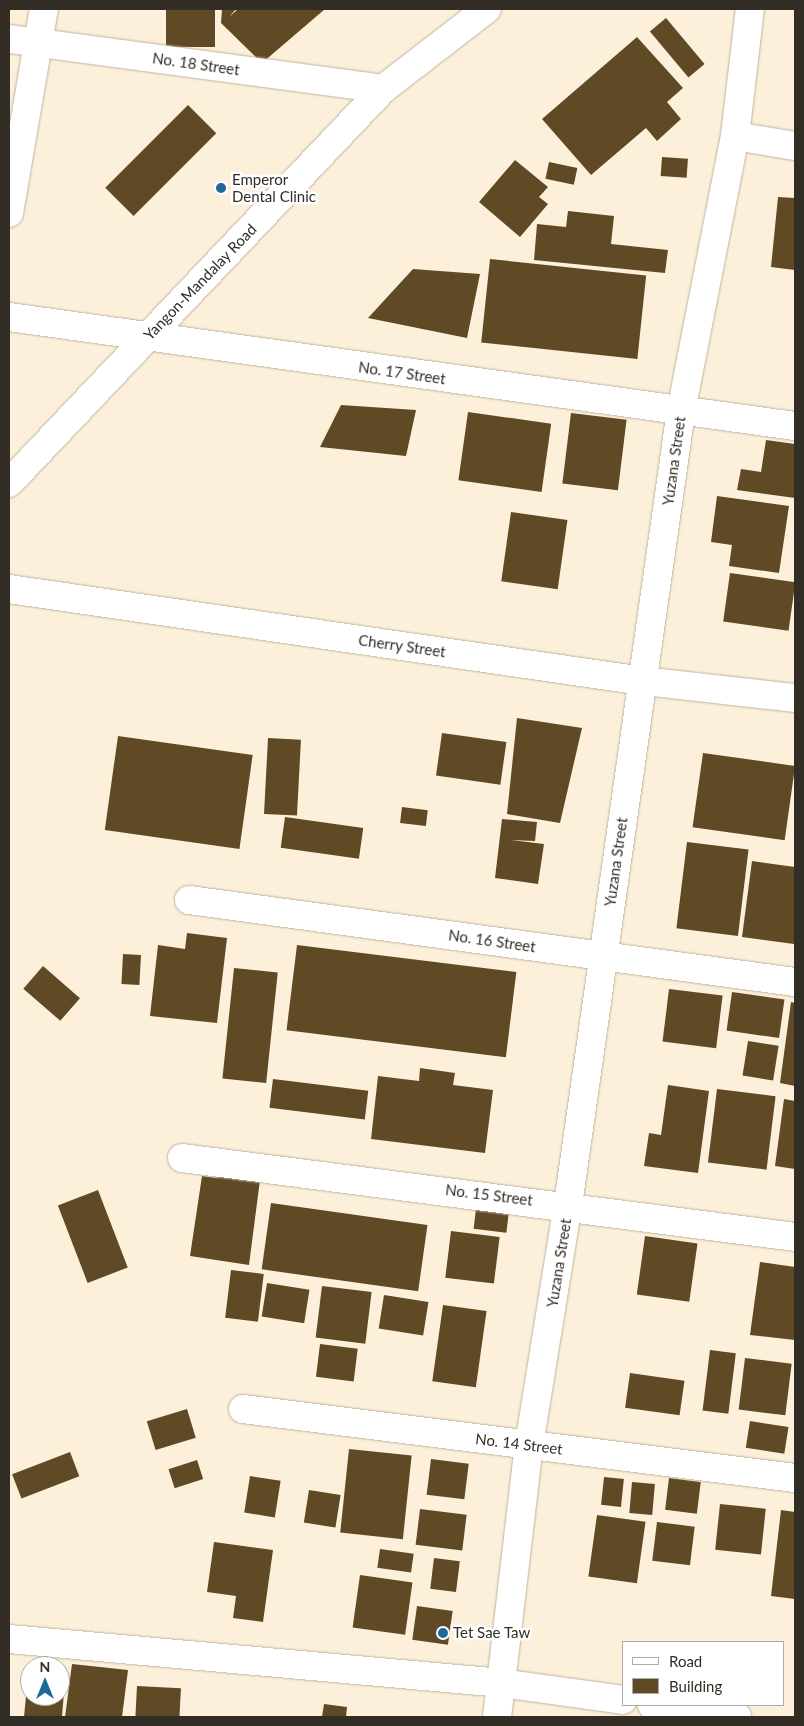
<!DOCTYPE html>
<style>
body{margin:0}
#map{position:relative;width:804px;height:1726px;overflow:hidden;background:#fdf0db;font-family:Lato,sans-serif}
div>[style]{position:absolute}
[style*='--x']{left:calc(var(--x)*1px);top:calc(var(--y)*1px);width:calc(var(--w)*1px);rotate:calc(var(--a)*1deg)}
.building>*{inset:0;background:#604a25;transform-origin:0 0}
.roads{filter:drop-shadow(0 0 1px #bfb39f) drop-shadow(0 0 1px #bfb39f)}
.minor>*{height:28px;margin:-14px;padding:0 14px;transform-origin:14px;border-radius:14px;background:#fff}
.major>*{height:28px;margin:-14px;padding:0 14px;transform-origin:14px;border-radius:14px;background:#fff}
.dots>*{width:14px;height:14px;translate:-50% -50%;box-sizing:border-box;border:2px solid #fff;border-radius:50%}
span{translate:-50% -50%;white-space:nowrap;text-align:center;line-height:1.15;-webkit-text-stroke:5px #fff;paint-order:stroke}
.street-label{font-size:15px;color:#322d25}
.poi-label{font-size:15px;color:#322d25}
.left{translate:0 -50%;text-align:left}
.frame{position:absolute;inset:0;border:10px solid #322d25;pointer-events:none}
.legend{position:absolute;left:622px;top:1641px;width:162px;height:65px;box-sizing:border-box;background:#fff;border:1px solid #adaba8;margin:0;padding:6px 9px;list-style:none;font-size:15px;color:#322d25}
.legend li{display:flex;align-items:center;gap:10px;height:25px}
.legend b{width:25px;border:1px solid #adaba8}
.north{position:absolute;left:20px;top:1656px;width:50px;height:50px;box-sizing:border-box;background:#fff;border:1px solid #adaba8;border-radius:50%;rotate:0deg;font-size:14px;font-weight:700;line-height:20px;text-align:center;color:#322d25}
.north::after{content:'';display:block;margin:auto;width:18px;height:22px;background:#1d679a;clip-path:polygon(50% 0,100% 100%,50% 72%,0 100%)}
</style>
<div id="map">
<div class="building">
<i style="left:166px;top:9px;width:49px;height:38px"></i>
<i style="clip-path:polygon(222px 9px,236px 9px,229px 17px,238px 9px,325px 9px,262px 63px,221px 23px)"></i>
<i style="left:666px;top:18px;width:60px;height:21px;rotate:50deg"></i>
<i style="clip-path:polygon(637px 37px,683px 88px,667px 102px,681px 119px,657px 141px,646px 128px,591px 175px,542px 119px)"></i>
<i style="left:188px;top:105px;width:40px;height:117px;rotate:45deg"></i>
<i style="left:662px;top:157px;width:26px;height:19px;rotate:4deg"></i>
<i style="clip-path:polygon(515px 160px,548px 187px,539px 197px,548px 204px,520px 237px,479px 202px)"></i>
<i style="left:549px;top:162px;width:29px;height:17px;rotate:12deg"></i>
<i style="clip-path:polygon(778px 197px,795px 198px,795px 270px,771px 267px)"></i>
<i style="clip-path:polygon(568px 211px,614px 216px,611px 244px,668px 250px,665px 273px,534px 260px,537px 224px,566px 227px)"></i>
<i style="left:490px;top:259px;width:157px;height:84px;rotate:6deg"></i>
<i style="clip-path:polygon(413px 269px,480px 274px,467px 338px,368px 318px)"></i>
<i style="clip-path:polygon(341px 405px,416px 410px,406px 456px,320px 447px)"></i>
<i style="left:468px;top:412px;width:84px;height:69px;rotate:8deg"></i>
<i style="left:571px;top:413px;width:56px;height:71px;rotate:7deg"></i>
<i style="clip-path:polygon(766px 440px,795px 444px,795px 498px,737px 490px,741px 469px,761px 472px)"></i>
<i style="clip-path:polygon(717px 496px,789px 506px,779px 573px,729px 566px,732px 545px,711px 542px)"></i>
<i style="left:511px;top:512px;width:57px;height:70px;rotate:8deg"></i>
<i style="left:730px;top:573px;width:66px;height:49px;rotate:8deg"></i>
<i style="clip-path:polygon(517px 718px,582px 728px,560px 823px,507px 814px)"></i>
<i style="left:442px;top:733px;width:65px;height:43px;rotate:8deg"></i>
<i style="left:118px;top:736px;width:136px;height:95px;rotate:8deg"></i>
<i style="left:268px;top:738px;width:33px;height:76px;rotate:3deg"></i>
<i style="left:703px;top:753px;width:93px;height:75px;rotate:8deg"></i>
<i style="left:402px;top:807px;width:26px;height:16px;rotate:7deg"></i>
<i style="left:285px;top:817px;width:79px;height:31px;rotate:8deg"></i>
<i style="clip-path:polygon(502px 819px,537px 822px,535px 841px,511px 840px,544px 844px,538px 884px,495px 878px)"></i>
<i style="left:687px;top:842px;width:62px;height:87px;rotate:7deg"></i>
<i style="clip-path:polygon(752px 861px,795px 867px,794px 944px,742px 937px)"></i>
<i style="clip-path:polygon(187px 933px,227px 938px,217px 1023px,150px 1016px,158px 945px,185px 949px)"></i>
<i style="left:297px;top:945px;width:221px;height:86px;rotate:7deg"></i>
<i style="left:123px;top:954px;width:18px;height:30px;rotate:3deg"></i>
<i style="left:43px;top:966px;width:49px;height:30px;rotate:41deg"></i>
<i style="left:234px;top:968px;width:44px;height:111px;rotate:6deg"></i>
<i style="left:669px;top:989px;width:54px;height:53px;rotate:7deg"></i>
<i style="left:732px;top:992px;width:53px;height:39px;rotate:8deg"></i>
<i style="clip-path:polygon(791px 1002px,795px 1003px,795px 1086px,780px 1083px)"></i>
<i style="left:748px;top:1041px;width:31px;height:35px;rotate:9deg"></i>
<i style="clip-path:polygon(420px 1068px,455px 1073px,453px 1085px,493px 1090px,485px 1153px,371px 1139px,378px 1076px,419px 1081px)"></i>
<i style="left:273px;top:1079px;width:96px;height:29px;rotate:7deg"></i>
<i style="clip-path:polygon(668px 1085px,709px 1091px,698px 1173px,644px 1166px,649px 1133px,661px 1135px)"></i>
<i style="left:717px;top:1089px;width:59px;height:74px;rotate:7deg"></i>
<i style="clip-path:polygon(784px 1099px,795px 1101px,795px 1169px,775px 1166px)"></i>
<i style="clip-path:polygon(218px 1173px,260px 1180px,249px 1265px,190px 1256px,202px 1176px,217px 1178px)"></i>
<i style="left:98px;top:1190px;width:83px;height:43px;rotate:69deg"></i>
<i style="left:477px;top:1201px;width:33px;height:28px;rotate:7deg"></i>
<i style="left:271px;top:1203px;width:158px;height:67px;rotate:8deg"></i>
<i style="left:451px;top:1231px;width:49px;height:47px;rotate:7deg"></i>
<i style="left:645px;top:1236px;width:53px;height:59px;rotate:8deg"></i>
<i style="clip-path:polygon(760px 1262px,795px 1267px,795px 1340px,750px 1335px)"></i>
<i style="left:231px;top:1270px;width:33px;height:48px;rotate:7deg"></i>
<i style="left:267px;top:1283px;width:43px;height:34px;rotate:9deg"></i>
<i style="left:322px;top:1286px;width:50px;height:52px;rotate:7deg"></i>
<i style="left:384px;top:1295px;width:45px;height:34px;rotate:9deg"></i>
<i style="left:443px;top:1305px;width:44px;height:77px;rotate:8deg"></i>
<i style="left:320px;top:1344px;width:38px;height:33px;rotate:7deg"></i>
<i style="left:710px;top:1350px;width:26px;height:61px;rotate:7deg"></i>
<i style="left:745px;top:1358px;width:47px;height:52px;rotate:7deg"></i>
<i style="left:630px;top:1373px;width:55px;height:35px;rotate:8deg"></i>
<i style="left:187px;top:1409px;width:30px;height:42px;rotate:73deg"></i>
<i style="left:750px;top:1421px;width:39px;height:27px;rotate:9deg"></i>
<i style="left:349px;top:1449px;width:63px;height:84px;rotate:6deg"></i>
<i style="left:70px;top:1452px;width:26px;height:62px;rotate:69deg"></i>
<i style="left:431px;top:1459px;width:38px;height:36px;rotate:7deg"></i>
<i style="left:197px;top:1460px;width:20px;height:30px;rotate:72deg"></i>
<i style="left:250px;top:1476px;width:31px;height:37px;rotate:9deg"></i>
<i style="left:604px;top:1477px;width:20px;height:28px;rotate:6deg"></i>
<i style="left:669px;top:1478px;width:32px;height:32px;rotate:7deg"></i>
<i style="left:632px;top:1482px;width:23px;height:31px;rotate:5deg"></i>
<i style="left:309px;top:1490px;width:32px;height:33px;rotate:9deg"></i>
<i style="left:720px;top:1504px;width:46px;height:46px;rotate:6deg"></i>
<i style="left:420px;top:1509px;width:47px;height:36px;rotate:7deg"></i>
<i style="clip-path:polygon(781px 1510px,795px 1512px,795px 1599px,771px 1596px)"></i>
<i style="left:597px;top:1515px;width:49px;height:62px;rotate:8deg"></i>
<i style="left:657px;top:1522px;width:38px;height:39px;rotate:7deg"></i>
<i style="clip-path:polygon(214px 1542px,273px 1550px,263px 1622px,233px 1618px,236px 1596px,207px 1592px)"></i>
<i style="left:380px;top:1549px;width:34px;height:19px;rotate:8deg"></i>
<i style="left:434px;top:1558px;width:26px;height:31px;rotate:7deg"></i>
<i style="left:360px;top:1575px;width:53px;height:53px;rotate:8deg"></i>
<i style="left:417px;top:1606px;width:36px;height:34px;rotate:8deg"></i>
<i style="clip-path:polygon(29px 1664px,40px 1665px,30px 1666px,30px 1696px,60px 1696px,60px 1666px,66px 1667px,62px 1717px,24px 1717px)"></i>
<i style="clip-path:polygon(72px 1664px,128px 1670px,122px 1717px,65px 1717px)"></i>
<i style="left:137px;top:1686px;width:44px;height:31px;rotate:3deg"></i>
<i style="clip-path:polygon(324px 1704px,347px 1707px,346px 1717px,322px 1717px)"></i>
</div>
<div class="roads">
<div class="minor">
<i style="--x:9;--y:39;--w:377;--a:7.6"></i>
<i style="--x:735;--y:136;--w:61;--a:9.5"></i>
<i style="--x:9;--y:213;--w:207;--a:-80.3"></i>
<i style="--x:9;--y:317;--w:794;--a:7.9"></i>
<i style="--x:9;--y:589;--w:641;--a:8.26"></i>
<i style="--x:643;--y:681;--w:153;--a:6.4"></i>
<i style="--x:189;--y:900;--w:612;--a:7.71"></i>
<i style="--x:182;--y:1158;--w:618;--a:7.34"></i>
<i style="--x:243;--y:1409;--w:556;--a:7.13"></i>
<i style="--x:9;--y:1639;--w:494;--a:5.1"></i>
<i style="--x:501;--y:1683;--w:123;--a:7.9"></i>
<i style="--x:652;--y:1705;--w:86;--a:8"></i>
<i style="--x:497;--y:1717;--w:274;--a:-83.3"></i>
<i style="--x:529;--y:1445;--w:243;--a:-80.8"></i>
<i style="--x:568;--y:1205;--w:802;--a:-81.9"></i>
<i style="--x:681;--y:411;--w:280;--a:-78.9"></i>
<i style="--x:735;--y:136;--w:128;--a:-83.3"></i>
</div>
<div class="major">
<i style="--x:9;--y:483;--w:543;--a:-46.49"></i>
<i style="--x:383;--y:89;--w:131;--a:-37.6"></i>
</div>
</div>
<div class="dots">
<i style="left:221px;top:188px;background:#1d679a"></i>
<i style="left:443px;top:1633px;background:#1d679a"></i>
</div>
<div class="street-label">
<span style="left:196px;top:64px;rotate:8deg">No. 18 Street</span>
<span style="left:200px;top:282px;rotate:-46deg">Yangon-Mandalay Road</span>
<span style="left:402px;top:373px;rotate:8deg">No. 17 Street</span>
<span style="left:674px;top:461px;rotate:-82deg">Yuzana Street</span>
<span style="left:402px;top:646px;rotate:8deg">Cherry Street</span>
<span style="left:616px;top:862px;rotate:-82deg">Yuzana Street</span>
<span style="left:492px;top:941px;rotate:8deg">No. 16 Street</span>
<span style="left:489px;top:1195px;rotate:7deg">No. 15 Street</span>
<span style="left:559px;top:1263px;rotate:-81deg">Yuzana Street</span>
<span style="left:519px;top:1444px;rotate:7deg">No. 14 Street</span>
</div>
<div class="poi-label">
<span class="left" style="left:232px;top:188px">Emperor<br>Dental Clinic</span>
<span class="left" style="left:453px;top:1633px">Tet Sae Taw</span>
</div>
<div class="frame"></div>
<ul class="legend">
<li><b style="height:6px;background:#fff"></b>Road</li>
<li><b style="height:14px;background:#604a25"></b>Building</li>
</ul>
<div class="north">N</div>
</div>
